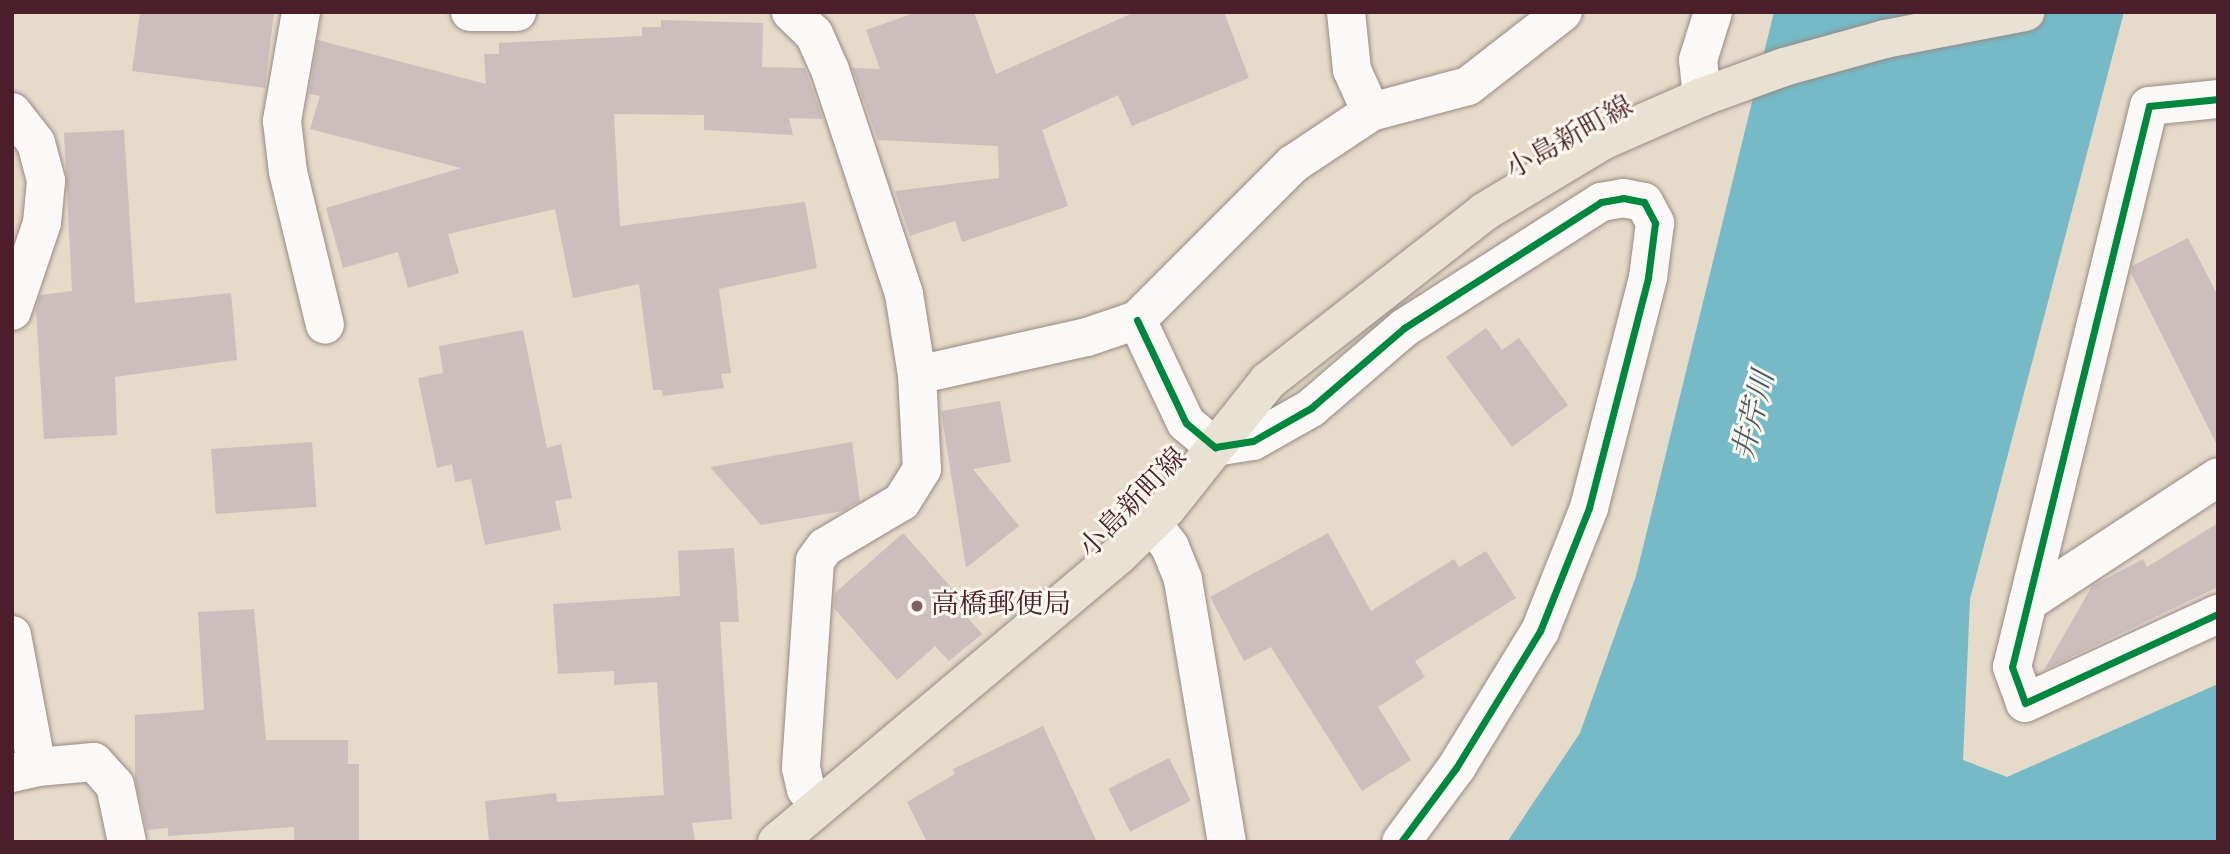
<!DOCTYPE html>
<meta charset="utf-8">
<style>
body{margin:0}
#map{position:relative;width:2230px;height:854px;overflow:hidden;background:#e6dac9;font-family:"Sorts Mill Goudy","Noto Serif JP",serif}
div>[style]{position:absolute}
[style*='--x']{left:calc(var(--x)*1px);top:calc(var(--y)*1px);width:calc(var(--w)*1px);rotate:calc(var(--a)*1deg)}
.water>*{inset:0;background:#75bac6}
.building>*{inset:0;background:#ccbebc;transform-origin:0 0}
.roads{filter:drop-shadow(0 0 2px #978a83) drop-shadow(0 0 2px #978a83)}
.minor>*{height:38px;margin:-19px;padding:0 19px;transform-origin:19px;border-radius:19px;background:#fbf9f7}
.major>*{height:38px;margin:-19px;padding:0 19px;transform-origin:19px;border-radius:19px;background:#eae1d5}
.cycleway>*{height:7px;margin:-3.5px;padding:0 3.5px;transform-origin:3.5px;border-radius:3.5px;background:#00873e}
.dots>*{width:19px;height:19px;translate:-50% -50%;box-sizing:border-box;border:4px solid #fbf7ec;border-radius:50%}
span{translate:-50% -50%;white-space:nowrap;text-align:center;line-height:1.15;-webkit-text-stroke:6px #fbf7ec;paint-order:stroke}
.street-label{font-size:28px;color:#4a1f2b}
.poi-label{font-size:28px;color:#4a1f2b}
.left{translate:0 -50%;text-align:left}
.water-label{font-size:30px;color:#485869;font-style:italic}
.frame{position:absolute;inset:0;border:14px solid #4a1f2b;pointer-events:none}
</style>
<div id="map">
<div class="water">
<i style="clip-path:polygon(1774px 12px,2124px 12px,1970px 599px,1963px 760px,2007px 777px,2218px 684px,2218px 842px,1507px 842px,1580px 733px,1636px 576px)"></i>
</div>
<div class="building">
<i style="clip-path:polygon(140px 12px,274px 12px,265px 88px,132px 71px)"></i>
<i style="clip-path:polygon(917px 12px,974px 12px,996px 74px,1135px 12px,1224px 12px,1249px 78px,1132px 126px,1118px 95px,1042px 130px,1068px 206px,962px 242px,955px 221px,910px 236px,895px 191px,999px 178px,998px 146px,878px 140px,852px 68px,880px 69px,866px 30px)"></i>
<i style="clip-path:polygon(661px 20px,763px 23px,762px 67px,805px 68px,823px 119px,789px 118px,793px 135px,704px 130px,704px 115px,614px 114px,620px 226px,805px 202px,817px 268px,719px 289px,731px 373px,721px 374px,724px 388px,663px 396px,662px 390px,653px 390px,639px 284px,573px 298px,555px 209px,448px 234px,459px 273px,408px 288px,398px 252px,343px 268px,326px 208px,461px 168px,310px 129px,320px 96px,309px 94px,318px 40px,486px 84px,484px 54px,499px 54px,499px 43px,642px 36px,642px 27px,661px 27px)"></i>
<i style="clip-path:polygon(124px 130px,135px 303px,231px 293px,237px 360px,115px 377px,117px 435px,44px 439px,36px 309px,40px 295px,72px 291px,64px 133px)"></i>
<i style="clip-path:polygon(2188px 238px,2218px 296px,2218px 447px,2131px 273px,2132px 266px)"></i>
<i style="clip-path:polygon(1486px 328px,1502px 350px,1519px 338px,1568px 405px,1512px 447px,1446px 357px)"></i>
<i style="clip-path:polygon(523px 330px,547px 448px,561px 444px,572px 498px,555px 501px,561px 530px,485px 545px,471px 479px,455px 482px,452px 464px,437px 468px,418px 378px,443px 373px,439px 346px)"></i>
<i style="clip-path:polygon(1000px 401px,1011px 462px,973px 469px,1019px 526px,966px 568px,941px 411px)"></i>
<i style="left:312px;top:442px;width:65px;height:101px;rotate:86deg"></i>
<i style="clip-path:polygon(852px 442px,860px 501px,843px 511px,761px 525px,710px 467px)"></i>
<i style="clip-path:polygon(2218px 523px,2218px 587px,2044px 670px,2092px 586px,2143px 559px,2147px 567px)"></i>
<i style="clip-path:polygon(903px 533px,965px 603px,959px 608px,982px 634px,949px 661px,935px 646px,897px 680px,834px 608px,835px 593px)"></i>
<i style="clip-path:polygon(1328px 533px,1371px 611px,1454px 559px,1459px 567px,1486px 551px,1516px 598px,1415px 661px,1425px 677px,1378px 707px,1411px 760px,1362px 791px,1271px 647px,1244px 661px,1210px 597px)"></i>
<i style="clip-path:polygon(734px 548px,739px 622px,720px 622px,732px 819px,692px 823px,695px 842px,489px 842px,485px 801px,556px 793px,557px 802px,664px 795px,657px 682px,614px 685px,614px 671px,558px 674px,553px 604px,680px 596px,678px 551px)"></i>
<i style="clip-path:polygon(254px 609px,266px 740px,348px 740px,348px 764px,359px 764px,359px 842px,294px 842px,294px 827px,168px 836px,168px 828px,147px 830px,135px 778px,135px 715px,204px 710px,198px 612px)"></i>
<i style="clip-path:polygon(1043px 726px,1097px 842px,927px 842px,907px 802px,955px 774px,953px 769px)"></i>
<i style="left:1169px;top:758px;width:48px;height:68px;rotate:63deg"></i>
</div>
<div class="roads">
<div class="minor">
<i style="--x:301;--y:12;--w:111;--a:99.9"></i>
<i style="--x:282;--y:121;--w:51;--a:83.3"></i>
<i style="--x:288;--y:172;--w:157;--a:76.4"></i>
<i style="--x:470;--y:12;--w:47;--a:0"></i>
<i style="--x:791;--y:12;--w:32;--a:44"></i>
<i style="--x:814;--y:34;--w:39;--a:66"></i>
<i style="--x:830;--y:70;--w:236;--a:71.7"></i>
<i style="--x:904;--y:294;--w:82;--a:80.9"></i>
<i style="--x:917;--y:375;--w:94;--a:87"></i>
<i style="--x:922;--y:469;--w:39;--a:122"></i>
<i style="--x:901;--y:502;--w:88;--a:149.4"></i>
<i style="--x:825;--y:547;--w:17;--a:126"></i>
<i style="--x:815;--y:561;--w:207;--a:93.9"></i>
<i style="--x:801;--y:768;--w:22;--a:77"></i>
<i style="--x:806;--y:789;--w:18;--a:49"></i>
<i style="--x:1346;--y:12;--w:58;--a:84.1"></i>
<i style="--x:1352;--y:70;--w:46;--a:65.7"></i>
<i style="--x:1702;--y:97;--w:37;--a:-96"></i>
<i style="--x:1698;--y:60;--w:50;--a:-72.6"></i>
<i style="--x:2218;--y:99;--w:69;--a:174.2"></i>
<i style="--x:2149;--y:106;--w:577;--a:103.72"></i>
<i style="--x:2012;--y:667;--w:38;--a:70"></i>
<i style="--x:2025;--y:703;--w:213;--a:-24.8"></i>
<i style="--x:12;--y:112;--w:39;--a:52"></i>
<i style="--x:36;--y:143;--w:39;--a:75"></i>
<i style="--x:46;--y:181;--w:42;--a:95.4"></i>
<i style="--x:42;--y:223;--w:93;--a:108.8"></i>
<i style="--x:1137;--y:320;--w:114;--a:64.6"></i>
<i style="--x:1186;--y:423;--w:38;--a:40"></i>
<i style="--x:1215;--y:447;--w:38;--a:-9"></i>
<i style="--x:1253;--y:441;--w:67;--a:-29.6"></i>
<i style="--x:1311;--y:408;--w:123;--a:-40.7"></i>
<i style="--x:1404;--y:328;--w:234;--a:-32.6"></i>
<i style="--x:1601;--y:202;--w:22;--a:-10"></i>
<i style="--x:1623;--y:198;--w:21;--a:11"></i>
<i style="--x:1644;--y:202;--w:24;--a:62"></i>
<i style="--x:1655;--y:223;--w:55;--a:97.3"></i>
<i style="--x:1648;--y:278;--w:237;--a:104.4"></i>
<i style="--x:1589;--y:508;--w:132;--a:111.7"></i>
<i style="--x:1540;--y:631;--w:161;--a:121.5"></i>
<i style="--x:1456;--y:768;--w:92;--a:126.6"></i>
<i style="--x:917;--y:375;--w:174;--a:-12.6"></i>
<i style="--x:1087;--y:337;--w:53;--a:-18.8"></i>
<i style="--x:1137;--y:320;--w:221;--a:-45"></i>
<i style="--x:1293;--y:164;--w:94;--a:-33.7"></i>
<i style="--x:1371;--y:112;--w:100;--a:-15"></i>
<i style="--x:1468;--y:86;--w:120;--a:-37.9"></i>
<i style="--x:1152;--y:523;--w:30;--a:53"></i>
<i style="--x:1170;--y:547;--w:35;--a:68"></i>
<i style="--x:1183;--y:580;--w:266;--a:80.5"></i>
<i style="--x:2028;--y:602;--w:227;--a:-33.3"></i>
<i style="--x:12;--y:635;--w:134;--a:79.3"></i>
<i style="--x:12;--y:773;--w:26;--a:-13"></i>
<i style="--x:37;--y:767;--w:57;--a:-5"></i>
<i style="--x:94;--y:762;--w:31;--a:48"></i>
<i style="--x:115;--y:785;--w:58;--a:78.1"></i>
</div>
<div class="major">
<i style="--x:777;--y:842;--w:446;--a:-40"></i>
<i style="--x:1119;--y:555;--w:67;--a:-44.4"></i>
<i style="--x:1167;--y:508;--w:162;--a:-51.5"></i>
<i style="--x:1268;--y:381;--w:274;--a:-38"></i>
<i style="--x:1484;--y:212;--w:140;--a:-31"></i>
<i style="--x:1604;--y:140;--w:107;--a:-23.7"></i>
<i style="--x:1702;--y:97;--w:87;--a:-20.1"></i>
<i style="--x:1784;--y:67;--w:105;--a:-15.5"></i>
<i style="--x:1885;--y:39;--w:143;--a:-10.9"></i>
</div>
</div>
<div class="cycleway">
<i style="--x:2218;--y:99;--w:69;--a:174.2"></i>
<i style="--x:2149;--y:106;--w:577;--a:103.72"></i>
<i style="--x:2012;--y:667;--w:38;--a:70"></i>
<i style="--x:2025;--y:703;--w:213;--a:-24.8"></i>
<i style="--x:1137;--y:320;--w:114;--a:64.6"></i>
<i style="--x:1186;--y:423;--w:38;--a:40"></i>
<i style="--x:1215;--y:447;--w:38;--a:-9"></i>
<i style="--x:1253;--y:441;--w:67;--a:-29.6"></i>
<i style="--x:1311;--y:408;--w:123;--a:-40.7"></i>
<i style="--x:1404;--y:328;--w:234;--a:-32.6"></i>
<i style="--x:1601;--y:202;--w:22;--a:-10"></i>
<i style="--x:1623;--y:198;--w:21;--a:11"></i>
<i style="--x:1644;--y:202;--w:24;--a:62"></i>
<i style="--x:1655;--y:223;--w:55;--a:97.3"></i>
<i style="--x:1648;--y:278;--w:237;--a:104.4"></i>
<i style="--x:1589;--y:508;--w:132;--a:111.7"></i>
<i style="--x:1540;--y:631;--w:161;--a:121.5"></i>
<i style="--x:1456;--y:768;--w:92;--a:126.6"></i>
</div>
<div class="dots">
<i style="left:917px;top:606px;background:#816062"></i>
</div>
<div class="street-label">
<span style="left:1570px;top:139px;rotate:-29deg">小島新町線</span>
<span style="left:1134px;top:504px;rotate:-46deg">小島新町線</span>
</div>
<div class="poi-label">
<span class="left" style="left:931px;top:606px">高橋郵便局</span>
</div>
<div class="water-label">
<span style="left:1756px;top:416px;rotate:-76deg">井芹川</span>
</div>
<div class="frame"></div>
</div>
